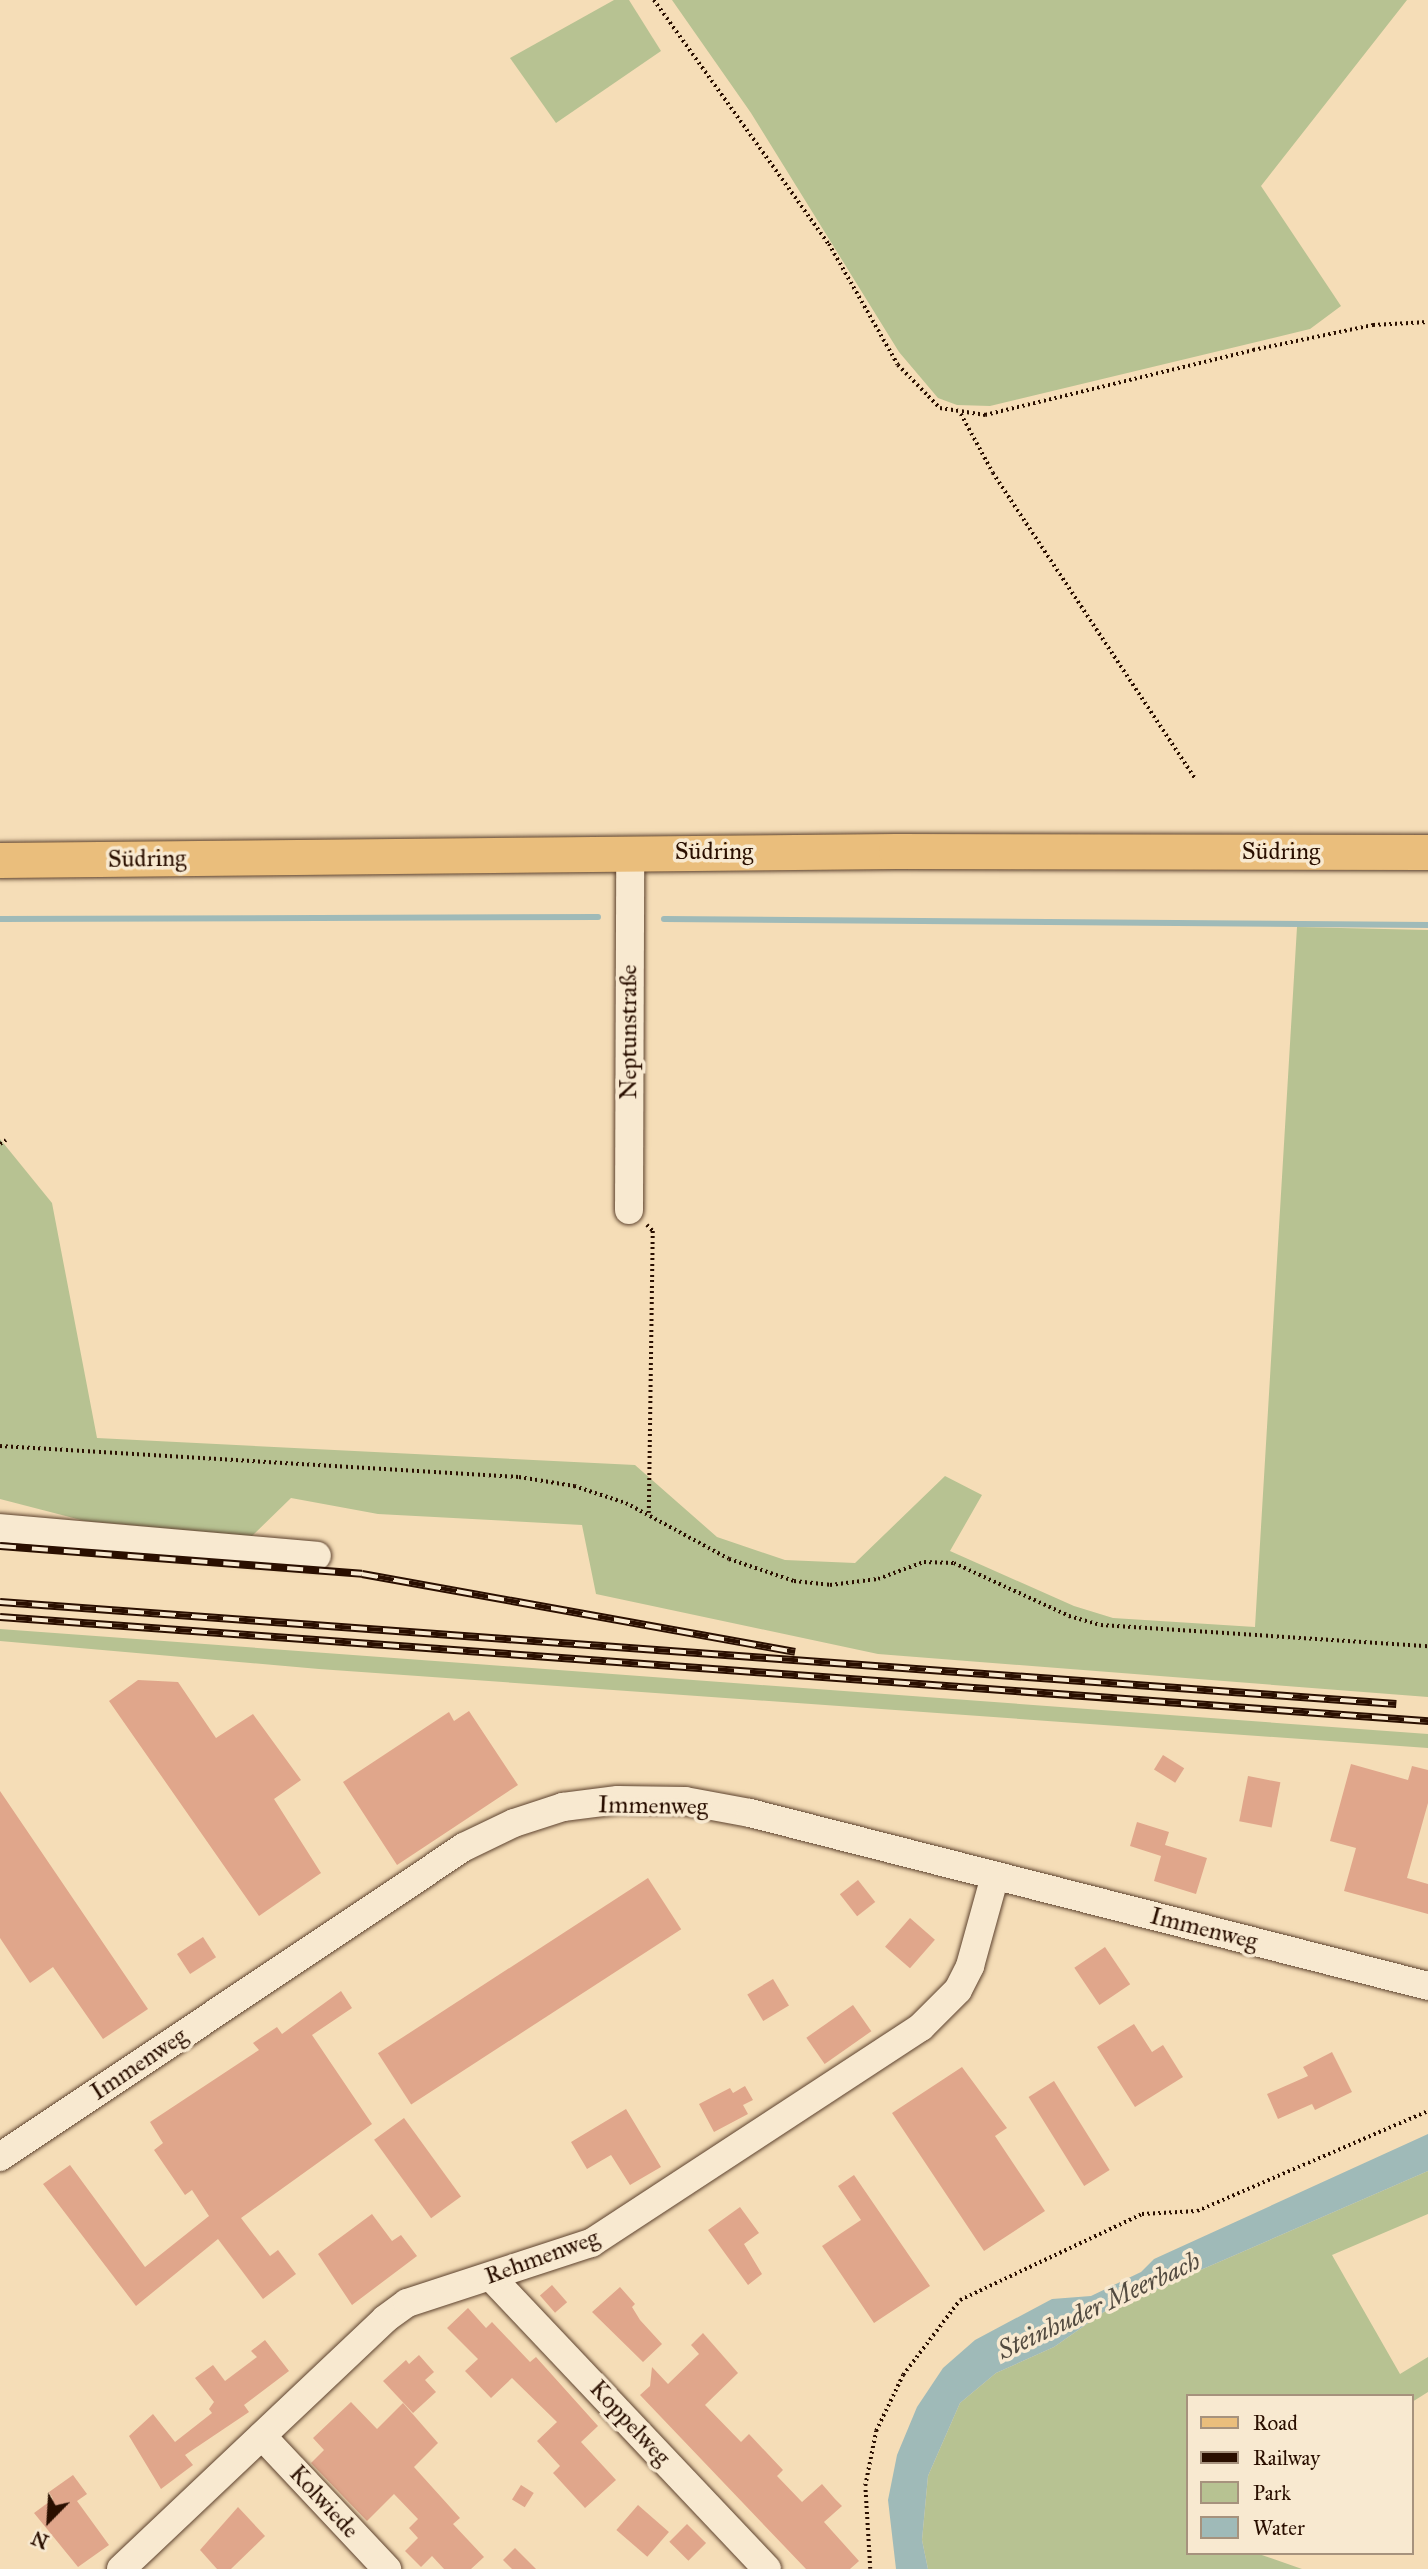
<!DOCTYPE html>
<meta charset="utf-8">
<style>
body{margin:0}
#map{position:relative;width:1428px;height:2569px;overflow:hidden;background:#f5ddb7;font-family:"IM FELL Great Primer",serif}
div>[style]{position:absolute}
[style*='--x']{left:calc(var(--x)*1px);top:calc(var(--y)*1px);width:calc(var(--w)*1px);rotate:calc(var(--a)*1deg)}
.green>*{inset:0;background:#b7c292}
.water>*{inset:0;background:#9fbab8}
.stream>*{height:6px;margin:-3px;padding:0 3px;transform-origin:3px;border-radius:3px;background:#9fbab8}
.building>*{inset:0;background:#e0a68b;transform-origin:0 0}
.path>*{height:3.5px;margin-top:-1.75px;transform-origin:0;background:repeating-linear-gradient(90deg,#2a0f00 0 2px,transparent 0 5.5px)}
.roads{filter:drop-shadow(0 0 2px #5d422e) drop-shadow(0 0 2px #5d422e)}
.minor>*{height:28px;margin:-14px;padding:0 14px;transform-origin:14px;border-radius:14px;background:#f8e9d0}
.major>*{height:35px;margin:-17.5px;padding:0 17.5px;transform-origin:17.5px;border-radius:17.5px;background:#eabe7c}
.rail>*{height:8px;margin-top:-4px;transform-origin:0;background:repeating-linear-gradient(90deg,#f8e9d0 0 16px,#2a0f00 0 32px);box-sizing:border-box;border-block:2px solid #2a0f00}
span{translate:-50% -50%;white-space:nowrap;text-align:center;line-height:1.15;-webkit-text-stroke:7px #f8e9d0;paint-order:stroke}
.street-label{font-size:24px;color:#2a0f00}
.water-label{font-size:26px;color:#534b40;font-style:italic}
.legend{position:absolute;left:1186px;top:2394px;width:228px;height:161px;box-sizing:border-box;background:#f8e9d0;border:2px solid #a6927d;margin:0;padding:9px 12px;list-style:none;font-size:21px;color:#2a0f00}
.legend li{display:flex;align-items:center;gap:14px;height:35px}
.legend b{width:35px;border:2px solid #a6927d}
.north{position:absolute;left:14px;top:2485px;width:70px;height:70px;-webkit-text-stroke:5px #f8e9d0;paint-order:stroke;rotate:204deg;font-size:19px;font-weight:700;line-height:28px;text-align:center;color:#2a0f00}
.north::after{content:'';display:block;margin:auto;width:24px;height:32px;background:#2a0f00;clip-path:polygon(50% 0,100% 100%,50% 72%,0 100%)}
</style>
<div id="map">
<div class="green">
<i style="clip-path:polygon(614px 0,629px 0,661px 51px,556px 123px,510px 58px)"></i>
<i style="clip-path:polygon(672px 0,1407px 0,1261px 186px,1341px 306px,1310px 329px,990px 406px,957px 405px,938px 398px,899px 352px,751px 113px)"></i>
<i style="clip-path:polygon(1297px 927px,1428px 930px,1428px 1697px,878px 1654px,596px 1594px,582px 1525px,378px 1514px,291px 1498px,252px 1536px,85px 1521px,0 1499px,0 1139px,52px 1203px,97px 1438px,635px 1465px,717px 1537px,785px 1560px,855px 1563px,945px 1476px,982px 1495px,950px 1551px,1074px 1606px,1113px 1618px,1255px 1627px)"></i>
<i style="clip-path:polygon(0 1629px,1428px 1734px,1428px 1748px,319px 1669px,0 1641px)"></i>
<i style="clip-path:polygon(1428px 2171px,1428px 2214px,1332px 2255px,1400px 2374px,1428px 2357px,1428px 2392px,1412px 2402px,1412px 2396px,1188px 2396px,1188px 2553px,1256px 2553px,1302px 2569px,928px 2569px,922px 2540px,928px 2476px,960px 2403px,996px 2373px,1054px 2347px,1104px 2312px)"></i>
</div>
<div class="water">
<i style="clip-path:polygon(1428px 2134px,1428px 2171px,1104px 2312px,1054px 2347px,996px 2373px,960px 2403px,928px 2476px,922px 2540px,928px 2569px,896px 2569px,888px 2500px,897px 2455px,917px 2407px,943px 2368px,975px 2340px,1052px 2299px,1091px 2296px,1141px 2272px,1154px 2259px)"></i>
</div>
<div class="stream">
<i style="--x:0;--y:919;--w:598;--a:-0.19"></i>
<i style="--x:664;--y:919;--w:764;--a:0.45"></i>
</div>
<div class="building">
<i style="clip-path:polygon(138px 1680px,178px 1682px,216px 1738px,253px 1714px,301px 1780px,274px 1799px,321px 1873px,259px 1916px,109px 1701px)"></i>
<i style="clip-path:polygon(469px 1711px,518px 1785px,397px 1865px,343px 1782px,449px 1712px,454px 1721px)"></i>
<i style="left:1163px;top:1755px;width:25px;height:17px;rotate:32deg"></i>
<i style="clip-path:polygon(1351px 1764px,1408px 1780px,1412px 1766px,1428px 1770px,1428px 1803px,1407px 1878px,1428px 1884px,1428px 1914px,1344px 1891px,1356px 1848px,1330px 1841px)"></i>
<i style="left:1248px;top:1776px;width:33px;height:46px;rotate:11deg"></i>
<i style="clip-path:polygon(0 1791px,148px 2009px,103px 2039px,53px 1967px,30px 1983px,0 1938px)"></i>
<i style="clip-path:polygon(1137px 1822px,1169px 1832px,1165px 1845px,1207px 1858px,1196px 1894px,1154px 1881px,1161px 1856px,1130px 1846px)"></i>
<i style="left:648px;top:1878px;width:61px;height:322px;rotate:57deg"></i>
<i style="left:858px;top:1880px;width:28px;height:23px;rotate:52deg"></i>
<i style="left:910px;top:1918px;width:33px;height:38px;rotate:41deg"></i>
<i style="left:203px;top:1937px;width:24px;height:31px;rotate:57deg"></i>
<i style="left:1105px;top:1947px;width:45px;height:37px;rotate:56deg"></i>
<i style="left:773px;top:1979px;width:31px;height:30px;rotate:59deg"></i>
<i style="clip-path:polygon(341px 1991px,352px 2008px,312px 2035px,372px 2124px,241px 2218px,270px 2256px,278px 2250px,296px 2274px,263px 2299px,218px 2239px,136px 2306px,43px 2184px,70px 2165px,145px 2267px,209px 2216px,192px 2190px,185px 2195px,154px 2150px,163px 2143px,150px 2122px,259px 2050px,253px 2043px,277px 2027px,282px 2034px)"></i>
<i style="left:853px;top:2005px;width:32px;height:57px;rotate:55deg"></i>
<i style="clip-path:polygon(1134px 2024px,1152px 2052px,1163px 2045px,1183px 2077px,1135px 2107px,1097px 2047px)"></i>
<i style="clip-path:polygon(1332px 2052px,1352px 2092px,1315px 2110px,1312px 2104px,1278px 2119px,1267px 2094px,1308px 2076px,1303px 2067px)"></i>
<i style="clip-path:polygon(962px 2067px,1007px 2128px,995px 2136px,1045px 2211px,984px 2251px,892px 2113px)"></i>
<i style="left:1054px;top:2081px;width:105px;height:30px;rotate:58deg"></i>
<i style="clip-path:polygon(745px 2086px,753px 2100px,743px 2105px,748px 2114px,714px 2132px,699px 2104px,730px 2088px,733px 2093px)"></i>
<i style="clip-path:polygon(626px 2109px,661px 2167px,630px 2185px,611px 2155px,587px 2169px,571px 2142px)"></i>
<i style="left:404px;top:2118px;width:97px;height:37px;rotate:54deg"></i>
<i style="clip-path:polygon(854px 2175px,930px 2286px,874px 2323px,822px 2246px,861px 2220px,838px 2186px)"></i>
<i style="clip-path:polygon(740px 2207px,759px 2233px,744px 2244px,762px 2274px,748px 2285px,708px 2230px)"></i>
<i style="clip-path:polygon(372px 2214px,392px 2241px,401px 2235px,417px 2256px,352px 2305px,318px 2254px)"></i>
<i style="left:552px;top:2285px;width:23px;height:16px;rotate:49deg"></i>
<i style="clip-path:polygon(620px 2287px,635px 2304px,632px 2307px,640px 2320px,662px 2344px,643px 2362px,592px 2312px)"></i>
<i style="clip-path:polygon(468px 2308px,486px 2328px,492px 2322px,530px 2362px,536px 2357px,598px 2426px,581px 2442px,616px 2480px,585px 2508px,553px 2473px,560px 2466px,537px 2441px,557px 2422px,512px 2378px,491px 2398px,465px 2371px,478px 2359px,447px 2328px)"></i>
<i style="clip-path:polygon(703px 2333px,738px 2373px,705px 2405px,741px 2442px,749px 2434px,783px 2470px,777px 2476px,802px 2502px,822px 2484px,835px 2499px,842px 2506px,824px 2522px,859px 2561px,850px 2569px,806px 2569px,640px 2395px,650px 2386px,652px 2367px,668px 2384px,699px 2354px,691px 2345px)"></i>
<i style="clip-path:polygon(265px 2340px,289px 2371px,244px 2405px,249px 2412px,185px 2455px,193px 2465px,161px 2489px,129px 2436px,153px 2414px,175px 2442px,212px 2413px,209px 2409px,214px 2402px,195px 2378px,213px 2365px,225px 2381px,257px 2357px,251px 2351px)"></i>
<i style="clip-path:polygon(419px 2355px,434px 2372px,425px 2380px,436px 2392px,413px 2413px,383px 2381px,406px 2360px,409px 2364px)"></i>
<i style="clip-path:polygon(351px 2402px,377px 2429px,403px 2403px,438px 2443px,414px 2467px,460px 2518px,453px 2524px,484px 2557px,471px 2569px,444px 2569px,432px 2556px,421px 2567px,405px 2551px,418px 2538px,409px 2528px,418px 2519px,394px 2494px,367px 2521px,311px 2463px,324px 2450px,313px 2438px)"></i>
<i style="clip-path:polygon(73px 2475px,87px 2494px,77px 2501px,109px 2545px,78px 2567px,34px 2513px,53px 2499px,49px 2492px)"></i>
<i style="left:521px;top:2485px;width:15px;height:17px;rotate:32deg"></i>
<i style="left:638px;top:2505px;width:41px;height:33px;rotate:41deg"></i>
<i style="clip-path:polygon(238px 2507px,265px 2536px,231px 2569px,217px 2569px,200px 2550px)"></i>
<i style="left:687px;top:2524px;width:27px;height:25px;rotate:45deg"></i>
<i style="clip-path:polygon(515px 2548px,536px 2569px,512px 2569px,503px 2560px)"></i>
</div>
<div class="path">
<i style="--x:654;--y:0;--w:300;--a:54.4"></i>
<i style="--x:829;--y:244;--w:139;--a:60.3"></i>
<i style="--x:898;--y:365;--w:60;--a:45.7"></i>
<i style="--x:940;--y:408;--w:46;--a:8.8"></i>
<i style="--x:985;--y:415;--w:276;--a:-13.6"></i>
<i style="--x:1253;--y:350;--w:123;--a:-11.8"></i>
<i style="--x:1373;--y:325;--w:55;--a:-3.1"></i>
<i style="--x:961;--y:414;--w:67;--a:61.5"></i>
<i style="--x:993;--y:473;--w:368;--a:56.5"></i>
<i style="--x:0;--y:1144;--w:7;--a:-34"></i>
<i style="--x:647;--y:1225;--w:8;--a:45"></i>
<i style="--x:653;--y:1231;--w:282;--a:90.8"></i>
<i style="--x:0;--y:1446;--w:520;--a:3.42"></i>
<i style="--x:519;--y:1477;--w:56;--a:9.3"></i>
<i style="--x:574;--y:1486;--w:55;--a:18.1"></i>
<i style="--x:626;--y:1503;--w:117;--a:28.5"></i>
<i style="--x:729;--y:1559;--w:69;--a:18.7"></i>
<i style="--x:794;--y:1581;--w:36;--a:6"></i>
<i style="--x:830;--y:1585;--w:48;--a:-7.1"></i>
<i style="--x:878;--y:1579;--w:49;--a:-20.3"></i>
<i style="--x:924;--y:1562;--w:30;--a:2"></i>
<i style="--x:954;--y:1563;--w:127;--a:24.7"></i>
<i style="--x:1069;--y:1616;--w:33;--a:16"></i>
<i style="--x:1101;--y:1625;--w:328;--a:3.7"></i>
<i style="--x:870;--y:2569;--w:83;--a:-93.4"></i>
<i style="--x:865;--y:2486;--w:56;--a:-78.7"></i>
<i style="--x:876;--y:2431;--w:62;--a:-64.3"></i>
<i style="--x:903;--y:2375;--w:94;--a:-52.8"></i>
<i style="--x:960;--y:2300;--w:201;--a:-25.3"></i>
<i style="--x:1142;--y:2214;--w:55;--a:-3.1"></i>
<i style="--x:1197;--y:2211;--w:252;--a:-23.4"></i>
</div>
<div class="roads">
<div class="minor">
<i style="--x:629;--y:1210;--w:357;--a:-89.8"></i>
<i style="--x:0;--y:1528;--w:318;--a:5"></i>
<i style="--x:0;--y:2157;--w:558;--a:-33.75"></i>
<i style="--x:464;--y:1847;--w:55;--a:-25.6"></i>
<i style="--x:514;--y:1823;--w:52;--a:-18.1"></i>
<i style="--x:563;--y:1807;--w:55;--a:-7.3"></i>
<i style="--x:618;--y:1800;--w:67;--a:0.9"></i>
<i style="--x:685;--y:1801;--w:66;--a:10.5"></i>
<i style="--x:750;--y:1813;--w:700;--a:14.31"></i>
<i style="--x:492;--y:2278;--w:400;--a:46.6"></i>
<i style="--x:262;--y:2436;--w:183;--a:46.8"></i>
<i style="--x:121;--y:2569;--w:364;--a:-43.4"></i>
<i style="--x:385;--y:2319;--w:27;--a:-36"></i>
<i style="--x:407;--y:2303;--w:194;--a:-18.1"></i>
<i style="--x:591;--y:2243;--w:394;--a:-33.2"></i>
<i style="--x:921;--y:2027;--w:52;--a:-45"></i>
<i style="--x:958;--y:1990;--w:27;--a:-63"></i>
<i style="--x:970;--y:1966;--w:93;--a:-74.5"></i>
</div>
<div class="major">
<i style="--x:0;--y:860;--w:896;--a:-0.58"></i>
<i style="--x:896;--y:851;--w:532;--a:0.11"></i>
</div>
</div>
<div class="rail">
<i style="--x:0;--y:1546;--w:363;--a:4.4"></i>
<i style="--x:362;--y:1574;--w:440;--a:10.2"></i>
<i style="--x:0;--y:1602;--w:1400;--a:4.18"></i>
<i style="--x:0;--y:1617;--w:1432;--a:4.17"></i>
</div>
<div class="street-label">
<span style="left:714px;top:852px">Südring</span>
<span style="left:1281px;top:852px">Südring</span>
<span style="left:147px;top:859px;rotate:-1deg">Südring</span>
<span style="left:629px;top:1032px;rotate:-90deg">Neptunstraße</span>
<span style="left:653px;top:1806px;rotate:1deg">Immenweg</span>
<span style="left:1204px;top:1929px;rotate:14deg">Immenweg</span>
<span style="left:139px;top:2064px;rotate:-34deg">Immenweg</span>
<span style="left:542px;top:2257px;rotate:-20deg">Rehmenweg</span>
<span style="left:630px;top:2423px;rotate:47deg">Koppelweg</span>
<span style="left:324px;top:2502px;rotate:47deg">Kolwiede</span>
</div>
<div class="water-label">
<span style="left:1099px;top:2306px;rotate:-25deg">Steinhuder Meerbach</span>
</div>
<ul class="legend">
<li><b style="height:9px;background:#eabe7c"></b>Road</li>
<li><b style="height:9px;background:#2a0f00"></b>Railway</li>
<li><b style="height:19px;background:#b7c292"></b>Park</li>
<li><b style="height:19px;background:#9fbab8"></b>Water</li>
</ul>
<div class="north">N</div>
</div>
